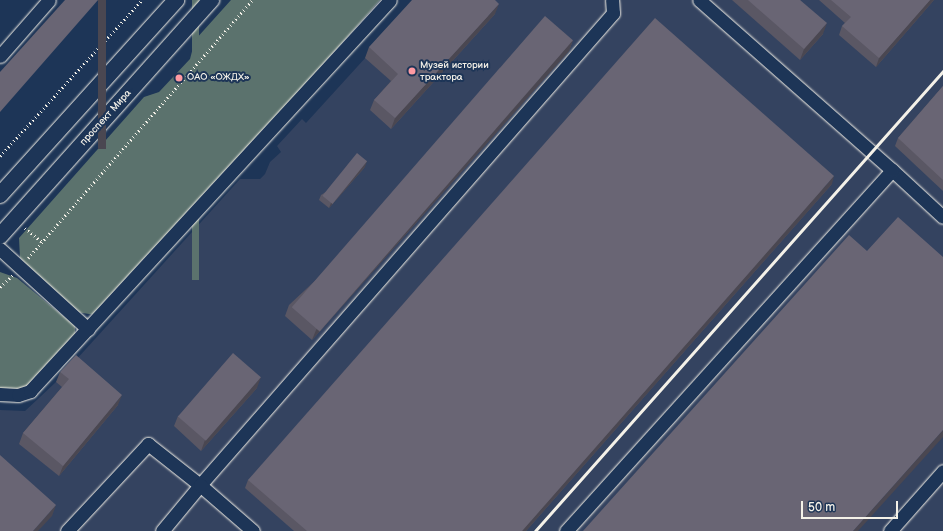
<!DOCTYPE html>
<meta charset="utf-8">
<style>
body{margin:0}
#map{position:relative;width:943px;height:531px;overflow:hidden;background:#1d3557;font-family:"Balsamiq Sans",sans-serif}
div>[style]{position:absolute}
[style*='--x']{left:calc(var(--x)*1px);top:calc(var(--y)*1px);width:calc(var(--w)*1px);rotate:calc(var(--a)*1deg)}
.built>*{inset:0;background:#344360}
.green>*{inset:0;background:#5b726d;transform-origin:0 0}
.path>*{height:2.5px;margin-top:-1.25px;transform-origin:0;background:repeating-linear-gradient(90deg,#f4f1e8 0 1px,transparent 0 4px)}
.roads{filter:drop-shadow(0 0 1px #f4f1e8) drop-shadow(0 0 1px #f4f1e8)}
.minor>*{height:13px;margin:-6.5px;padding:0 6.5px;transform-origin:6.5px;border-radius:6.5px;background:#1d3557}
.major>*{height:16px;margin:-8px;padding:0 8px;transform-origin:8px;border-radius:8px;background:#1d3557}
.rail>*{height:3px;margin:-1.5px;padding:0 1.5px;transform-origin:1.5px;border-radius:1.5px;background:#f4f1e8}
.wall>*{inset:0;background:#5a5764}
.shaded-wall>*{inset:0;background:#4a4751;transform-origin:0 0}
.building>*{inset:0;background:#696574;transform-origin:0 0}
.dots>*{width:11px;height:11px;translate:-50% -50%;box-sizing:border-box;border:2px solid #1d3557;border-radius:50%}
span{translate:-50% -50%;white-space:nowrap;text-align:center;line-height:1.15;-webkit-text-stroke:4px #1d3557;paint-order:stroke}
.poi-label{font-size:10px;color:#f4f1e8}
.left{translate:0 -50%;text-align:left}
.street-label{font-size:10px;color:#f4f1e8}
.scale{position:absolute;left:801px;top:501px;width:97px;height:18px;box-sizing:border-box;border:2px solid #f4f1e8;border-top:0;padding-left:5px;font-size:12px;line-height:14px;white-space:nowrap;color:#f4f1e8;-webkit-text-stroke:3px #1d3557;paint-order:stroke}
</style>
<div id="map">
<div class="built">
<i style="clip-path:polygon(418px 0,943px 0,943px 531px,0 531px,0 410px,25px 411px,56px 382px,240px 179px,260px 179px,265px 174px,270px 162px,281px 152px,277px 146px,302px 119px,306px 123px)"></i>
</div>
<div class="green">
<i style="left:192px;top:0;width:7px;height:280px"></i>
<i style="clip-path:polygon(231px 0,380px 0,101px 316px,71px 311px,20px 258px,19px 238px,144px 97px,159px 92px,190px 59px,195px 40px)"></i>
<i style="clip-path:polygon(0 272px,17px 278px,75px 326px,75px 339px,25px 391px,0 390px)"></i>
</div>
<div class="path">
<i style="--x:0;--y:156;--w:211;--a:-47.7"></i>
<i style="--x:25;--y:228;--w:22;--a:39"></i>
<i style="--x:28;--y:258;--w:342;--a:-49"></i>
<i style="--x:0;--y:287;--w:18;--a:-43"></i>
</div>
<div class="roads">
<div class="minor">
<i style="--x:0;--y:56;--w:74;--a:-48.8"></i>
<i style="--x:892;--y:170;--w:69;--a:42.7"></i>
<i style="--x:0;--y:249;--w:119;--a:42.3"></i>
<i style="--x:0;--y:394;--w:18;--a:3"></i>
<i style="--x:18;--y:395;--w:13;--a:-18"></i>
<i style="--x:30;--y:391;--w:531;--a:-47.36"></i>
<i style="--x:67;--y:531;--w:119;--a:-47"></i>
<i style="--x:148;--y:444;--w:66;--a:38.3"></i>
<i style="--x:200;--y:485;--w:627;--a:-48.81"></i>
<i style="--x:613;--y:13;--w:13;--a:-94"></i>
<i style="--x:162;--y:531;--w:60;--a:-50.4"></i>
<i style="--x:200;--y:485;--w:70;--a:41"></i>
<i style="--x:566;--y:531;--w:486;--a:-47.9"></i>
<i style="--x:892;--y:170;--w:257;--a:-138.6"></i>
<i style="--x:890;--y:531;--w:80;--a:-48.5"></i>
</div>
<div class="major">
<i style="--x:0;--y:195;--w:263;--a:-47.9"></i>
<i style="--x:0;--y:236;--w:317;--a:-48.2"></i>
</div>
</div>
<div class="rail">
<i style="--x:535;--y:531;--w:615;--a:-48.43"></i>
</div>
<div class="wall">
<i style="clip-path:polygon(732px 0,800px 0,823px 34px,800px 60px)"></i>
<i style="clip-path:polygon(819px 0,934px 0,876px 67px,839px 35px,842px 26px,845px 23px)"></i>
<i style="clip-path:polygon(495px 14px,391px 129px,370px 110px,374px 100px,391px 81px,365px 58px,369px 47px)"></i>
<i style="clip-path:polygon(573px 40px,569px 51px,312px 340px,285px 316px,289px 305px)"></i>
<i style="clip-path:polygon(943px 86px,943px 191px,895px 146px,898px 138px)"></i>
<i style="clip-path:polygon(365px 167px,329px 208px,319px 200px,321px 195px)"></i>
<i style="clip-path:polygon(832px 184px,526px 531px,294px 531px,245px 488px,248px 480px)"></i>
<i style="clip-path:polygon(60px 372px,118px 405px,59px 476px,19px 444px,23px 433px,62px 387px,56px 382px)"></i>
<i style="clip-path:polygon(257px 388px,201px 451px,174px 426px,178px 416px)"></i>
</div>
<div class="shaded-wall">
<i style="left:98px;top:0;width:8px;height:149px"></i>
<i style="clip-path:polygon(930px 0,934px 0,876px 67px,879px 58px)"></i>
<i style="clip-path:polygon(499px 4px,495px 14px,391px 129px,395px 118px)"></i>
<i style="clip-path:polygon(827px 23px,823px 34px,800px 60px,804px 49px)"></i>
<i style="clip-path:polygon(573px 40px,569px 51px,312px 340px,316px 330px)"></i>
<i style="clip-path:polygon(367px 161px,365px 167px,329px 208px,331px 203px)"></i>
<i style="clip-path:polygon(834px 176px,832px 184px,526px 531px,522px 531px)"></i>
<i style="clip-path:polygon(261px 377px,257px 388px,201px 451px,205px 440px)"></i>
<i style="clip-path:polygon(122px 395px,118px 405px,59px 476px,63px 466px)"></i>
<i style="clip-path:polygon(943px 430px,943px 437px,858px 531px,853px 531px)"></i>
<i style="clip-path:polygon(56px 505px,52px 516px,38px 531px,33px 531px)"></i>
</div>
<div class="building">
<i style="clip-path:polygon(65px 0,98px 0,0 112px,0 72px)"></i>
<i style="clip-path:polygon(412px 0,495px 0,499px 4px,395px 118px,374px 100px,398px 74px,369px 47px)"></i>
<i style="clip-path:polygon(748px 0,800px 0,827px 23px,804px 49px)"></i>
<i style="clip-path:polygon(831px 0,930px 0,879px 58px,842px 26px,851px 17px)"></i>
<i style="left:545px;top:16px;width:37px;height:386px;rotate:41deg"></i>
<i style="clip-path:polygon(655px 18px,834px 176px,522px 531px,307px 531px,248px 480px)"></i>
<i style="clip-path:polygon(943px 86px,943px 180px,898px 138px)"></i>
<i style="left:357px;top:153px;width:13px;height:55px;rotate:39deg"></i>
<i style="clip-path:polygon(898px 217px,943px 257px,943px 430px,853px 531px,583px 531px,849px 235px,867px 251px)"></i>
<i style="left:233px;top:353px;width:37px;height:84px;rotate:41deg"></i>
<i style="clip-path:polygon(76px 355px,122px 395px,63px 466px,23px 433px,69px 379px,60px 372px)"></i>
<i style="clip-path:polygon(0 455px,56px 505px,33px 531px,0 531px)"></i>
</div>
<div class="dots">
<i style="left:412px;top:71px;background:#ff9aa2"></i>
<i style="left:179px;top:78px;background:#ff9aa2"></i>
</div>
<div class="poi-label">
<span class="left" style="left:420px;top:71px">Музей истории<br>трактора</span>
<span class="left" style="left:187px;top:78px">ОАО «ОЖДХ»</span>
</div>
<div class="street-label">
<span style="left:106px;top:118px;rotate:-48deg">проспект Мира</span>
</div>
<div class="scale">50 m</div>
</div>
